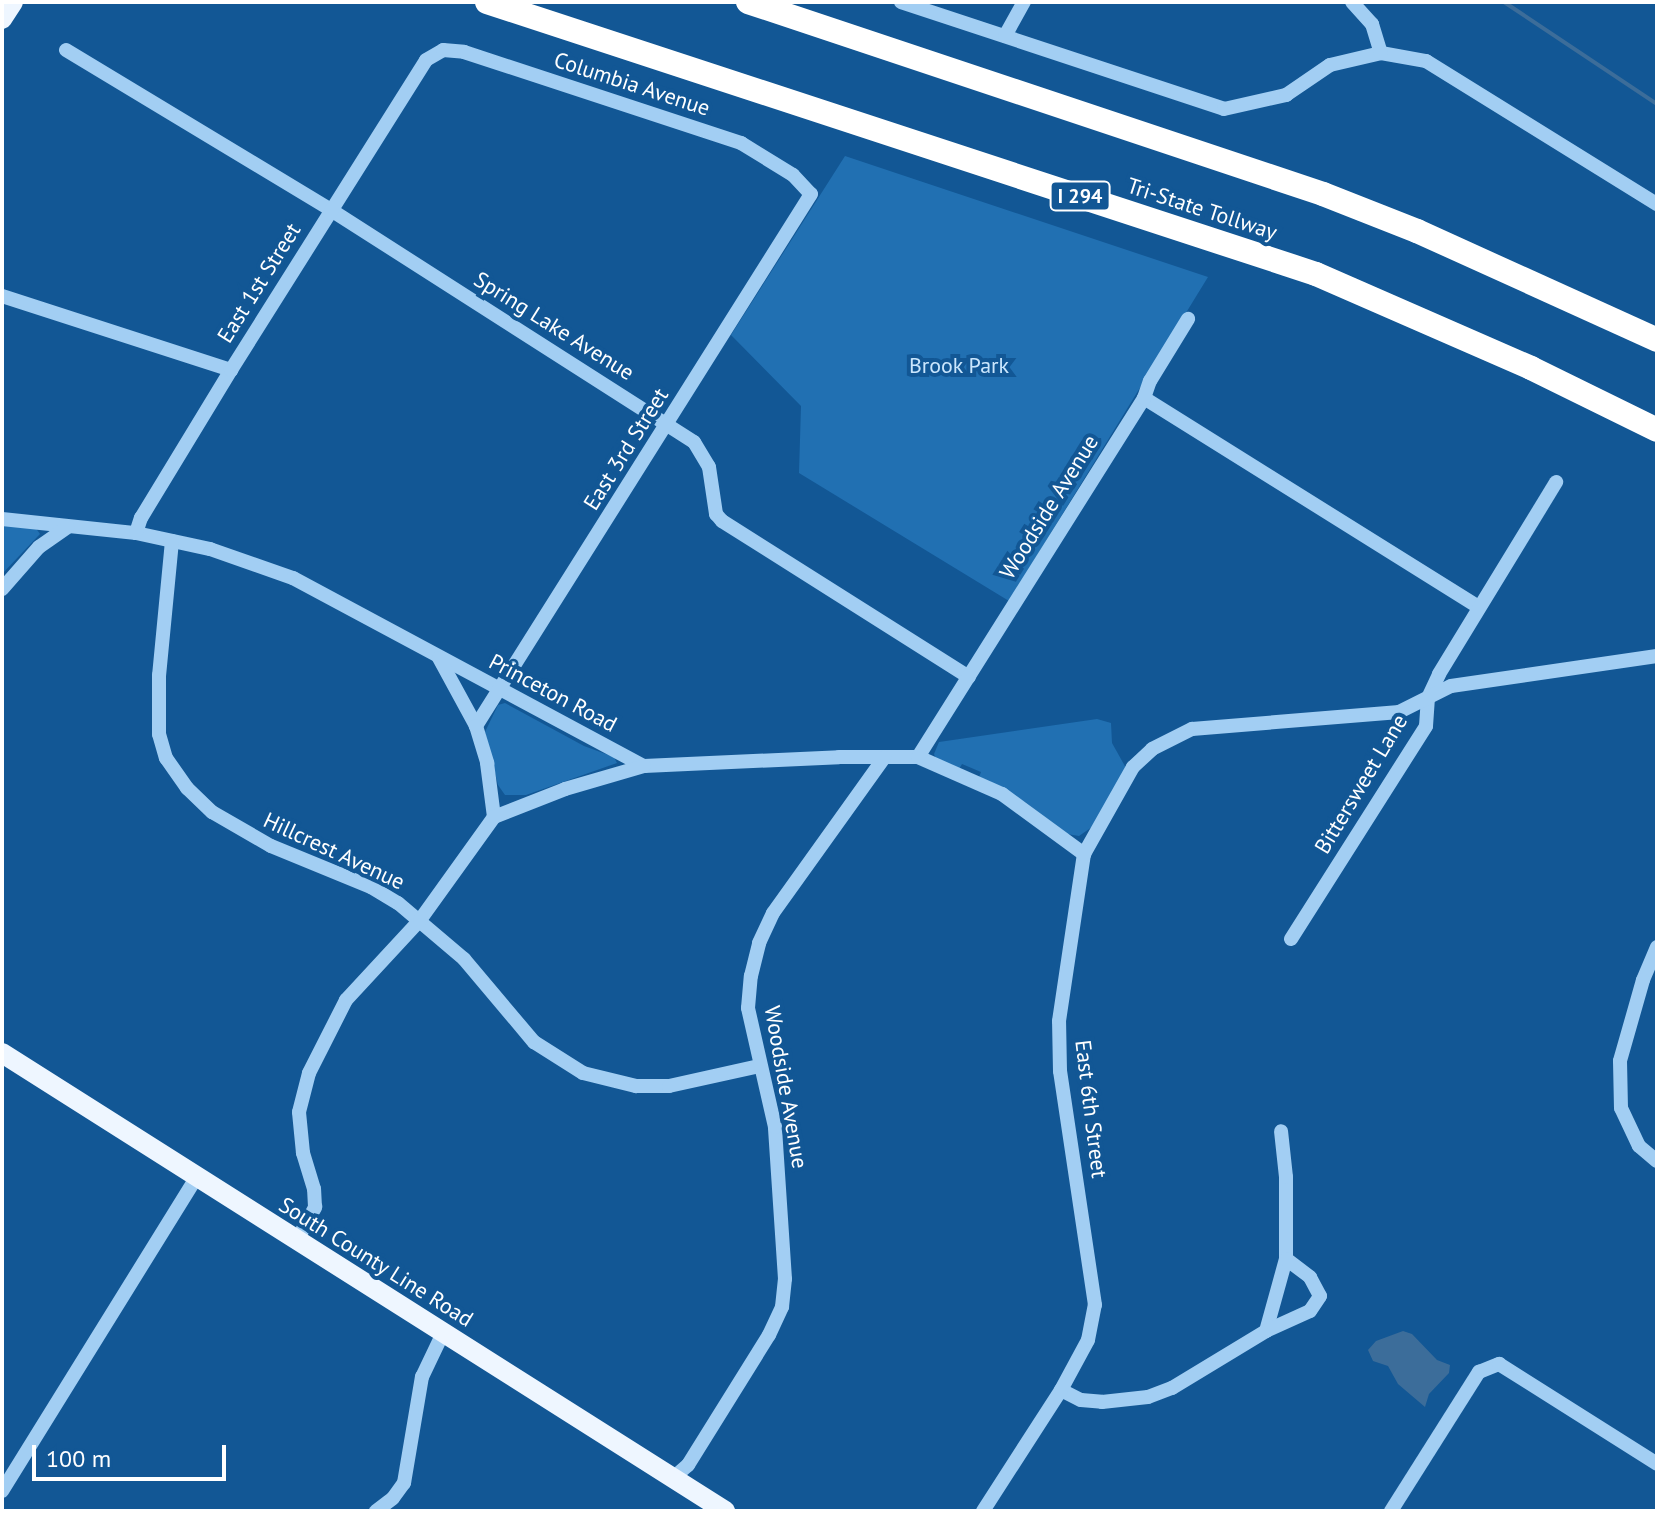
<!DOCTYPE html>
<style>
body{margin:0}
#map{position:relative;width:1659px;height:1513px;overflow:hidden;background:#125795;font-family:"PT Sans",sans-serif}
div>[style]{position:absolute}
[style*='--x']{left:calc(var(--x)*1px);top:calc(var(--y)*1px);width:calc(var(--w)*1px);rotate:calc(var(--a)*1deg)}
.green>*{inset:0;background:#2170b2}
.water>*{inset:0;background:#3c6d9a}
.stream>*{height:4px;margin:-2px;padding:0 2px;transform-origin:2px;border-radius:2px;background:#3c6d9a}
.minor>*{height:14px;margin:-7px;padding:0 7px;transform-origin:7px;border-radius:7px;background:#a2cef3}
.major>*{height:20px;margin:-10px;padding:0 10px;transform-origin:10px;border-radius:10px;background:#eef6ff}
.highway>*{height:24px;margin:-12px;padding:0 12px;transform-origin:12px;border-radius:12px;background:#fff}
span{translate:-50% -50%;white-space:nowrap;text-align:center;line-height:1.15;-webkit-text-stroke:8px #125795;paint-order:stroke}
.shield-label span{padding:2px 6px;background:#125795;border:2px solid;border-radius:6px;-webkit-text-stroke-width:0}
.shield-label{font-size:20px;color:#fff;font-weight:700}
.street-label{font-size:22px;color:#fff}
.park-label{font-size:22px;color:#cae6fd}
.frame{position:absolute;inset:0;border:4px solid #fff;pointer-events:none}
.scale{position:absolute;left:32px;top:1445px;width:194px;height:36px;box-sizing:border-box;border:4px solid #fff;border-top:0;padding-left:10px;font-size:24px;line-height:28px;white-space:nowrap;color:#fff;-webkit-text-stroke:6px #125795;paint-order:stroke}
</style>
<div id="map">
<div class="green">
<i style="clip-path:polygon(845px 156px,1208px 277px,1009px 601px,799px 473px,801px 406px,731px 335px)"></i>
<i style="clip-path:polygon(2px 523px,35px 527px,40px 534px,2px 574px)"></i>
<i style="clip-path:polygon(505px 703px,584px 746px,614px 757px,617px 763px,526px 795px,505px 795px,498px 785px,485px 732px,498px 705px)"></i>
<i style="clip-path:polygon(1097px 719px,1111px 723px,1112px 743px,1126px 768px,1092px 827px,1079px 836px,1067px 834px,1025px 802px,978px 780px,981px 772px,962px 764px,958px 771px,936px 759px,934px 754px,939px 742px)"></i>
</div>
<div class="water">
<i style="clip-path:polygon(1403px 1331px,1412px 1334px,1437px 1360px,1450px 1365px,1449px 1373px,1429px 1394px,1425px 1407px,1398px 1384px,1388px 1366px,1373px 1361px,1368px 1350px,1376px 1341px)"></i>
</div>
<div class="stream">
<i style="--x:1504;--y:2;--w:184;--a:33.7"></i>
</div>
<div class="minor">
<i style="--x:901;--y:2;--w:340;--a:18.3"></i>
<i style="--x:1224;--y:109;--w:64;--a:-12.7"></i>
<i style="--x:1286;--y:95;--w:53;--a:-34.3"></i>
<i style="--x:1330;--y:65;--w:52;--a:-13.2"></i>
<i style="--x:1381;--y:53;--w:46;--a:10.1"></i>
<i style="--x:1426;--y:61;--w:272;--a:31.8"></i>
<i style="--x:1352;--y:2;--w:30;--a:48"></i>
<i style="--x:1372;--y:24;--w:30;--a:73"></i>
<i style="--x:1005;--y:36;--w:39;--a:-61"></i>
<i style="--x:66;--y:50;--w:310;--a:31.1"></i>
<i style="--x:331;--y:210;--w:431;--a:32.6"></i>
<i style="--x:694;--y:442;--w:29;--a:59"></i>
<i style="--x:709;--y:467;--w:48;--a:81.5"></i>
<i style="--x:716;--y:514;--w:9;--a:49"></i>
<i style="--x:722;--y:521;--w:292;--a:32.3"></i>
<i style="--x:2;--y:296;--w:241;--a:17.9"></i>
<i style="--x:1144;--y:398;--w:394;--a:32"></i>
<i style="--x:2;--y:519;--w:135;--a:6"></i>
<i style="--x:136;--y:533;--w:76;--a:12.2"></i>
<i style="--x:210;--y:549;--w:88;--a:19.3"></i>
<i style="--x:293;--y:578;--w:398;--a:28.2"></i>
<i style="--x:644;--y:766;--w:195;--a:-2.6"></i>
<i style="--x:839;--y:757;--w:79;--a:0"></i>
<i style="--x:918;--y:757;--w:92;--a:23.8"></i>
<i style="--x:1002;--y:794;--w:102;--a:36.2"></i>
<i style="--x:136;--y:533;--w:16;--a:-72"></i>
<i style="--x:141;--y:518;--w:173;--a:-58.7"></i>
<i style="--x:231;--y:370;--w:366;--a:-57.8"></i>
<i style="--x:426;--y:60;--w:20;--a:-30"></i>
<i style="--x:443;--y:50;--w:21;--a:5"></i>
<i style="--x:464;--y:52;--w:292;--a:18.2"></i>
<i style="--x:741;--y:143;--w:61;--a:31.6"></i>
<i style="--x:793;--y:175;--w:26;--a:47"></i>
<i style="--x:811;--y:194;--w:629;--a:122.2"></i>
<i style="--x:172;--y:541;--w:135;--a:95.5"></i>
<i style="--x:159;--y:675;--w:59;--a:90"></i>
<i style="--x:159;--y:734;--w:25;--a:74"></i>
<i style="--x:166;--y:758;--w:37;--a:55"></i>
<i style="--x:187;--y:788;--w:35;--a:44"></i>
<i style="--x:212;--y:812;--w:68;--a:30"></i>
<i style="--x:271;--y:846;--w:108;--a:22.3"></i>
<i style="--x:371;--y:887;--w:31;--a:31"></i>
<i style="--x:398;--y:903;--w:87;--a:40.3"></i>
<i style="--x:464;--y:959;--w:109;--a:49.9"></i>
<i style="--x:534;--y:1042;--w:58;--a:32.3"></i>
<i style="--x:583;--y:1073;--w:55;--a:13.8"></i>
<i style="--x:636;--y:1086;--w:33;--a:0"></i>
<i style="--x:669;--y:1086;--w:92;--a:-12.5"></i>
<i style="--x:2;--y:589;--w:56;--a:-48.6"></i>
<i style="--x:39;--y:547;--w:35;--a:-35"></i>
<i style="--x:439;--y:658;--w:77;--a:61.4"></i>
<i style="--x:476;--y:726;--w:39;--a:73"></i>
<i style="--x:487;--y:763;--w:54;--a:82.6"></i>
<i style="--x:918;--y:757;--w:424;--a:-57.8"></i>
<i style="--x:1144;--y:398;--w:18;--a:-71"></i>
<i style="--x:1150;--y:381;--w:73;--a:-58.5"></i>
<i style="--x:1291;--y:939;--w:252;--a:-57.6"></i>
<i style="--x:1426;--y:726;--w:28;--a:-86"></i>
<i style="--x:1428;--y:698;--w:26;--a:-65"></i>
<i style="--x:1439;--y:674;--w:225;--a:-58.6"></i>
<i style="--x:1657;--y:947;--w:36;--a:113"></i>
<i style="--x:1643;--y:980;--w:84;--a:105.9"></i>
<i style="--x:1620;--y:1061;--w:47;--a:88.8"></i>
<i style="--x:1621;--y:1108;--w:42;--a:64.7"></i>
<i style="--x:1639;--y:1146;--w:23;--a:40"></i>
<i style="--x:297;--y:1240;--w:38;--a:-61"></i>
<i style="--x:315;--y:1207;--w:18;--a:-93"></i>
<i style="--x:314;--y:1189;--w:38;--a:-107"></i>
<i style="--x:303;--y:1153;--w:41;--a:-95.6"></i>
<i style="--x:299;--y:1112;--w:40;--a:-75.6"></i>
<i style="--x:309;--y:1073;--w:82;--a:-63.1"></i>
<i style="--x:346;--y:1000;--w:109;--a:-47.2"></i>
<i style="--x:420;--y:920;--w:127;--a:-54.3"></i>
<i style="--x:494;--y:817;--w:76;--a:-21.5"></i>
<i style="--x:565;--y:789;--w:82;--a:-16.2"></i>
<i style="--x:1266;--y:1331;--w:75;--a:-74.5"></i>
<i style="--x:1286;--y:1259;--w:82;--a:-90"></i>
<i style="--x:1286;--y:1177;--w:46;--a:-96.2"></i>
<i style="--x:1061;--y:1390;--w:22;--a:27"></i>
<i style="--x:1081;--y:1400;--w:21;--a:5"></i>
<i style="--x:1102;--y:1402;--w:46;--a:-6.2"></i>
<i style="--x:1148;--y:1397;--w:26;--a:-21"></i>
<i style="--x:1172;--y:1388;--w:110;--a:-31.2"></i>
<i style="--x:1266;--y:1331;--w:48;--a:-24.4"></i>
<i style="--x:1310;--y:1311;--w:18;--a:-56"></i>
<i style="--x:1320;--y:1296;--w:21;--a:-118"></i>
<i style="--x:1310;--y:1277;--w:30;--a:-143"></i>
<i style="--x:673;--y:1478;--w:20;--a:-41"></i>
<i style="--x:688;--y:1465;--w:153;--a:-58.1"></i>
<i style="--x:769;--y:1335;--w:31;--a:-65"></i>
<i style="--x:782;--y:1307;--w:28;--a:-84"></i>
<i style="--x:785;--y:1279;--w:152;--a:-93.8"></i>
<i style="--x:775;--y:1127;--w:122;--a:-102.8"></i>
<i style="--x:748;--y:1008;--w:32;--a:-85"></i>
<i style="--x:751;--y:976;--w:34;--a:-76"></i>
<i style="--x:759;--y:943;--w:33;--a:-65"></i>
<i style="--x:773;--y:913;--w:191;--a:-54.4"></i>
<i style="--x:2;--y:1491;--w:370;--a:-58.2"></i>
<i style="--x:376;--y:1511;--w:21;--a:-37"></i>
<i style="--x:393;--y:1498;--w:19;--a:-54"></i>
<i style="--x:404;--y:1483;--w:108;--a:-80.4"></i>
<i style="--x:422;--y:1377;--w:49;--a:-64.5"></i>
<i style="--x:983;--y:1511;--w:144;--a:-57.2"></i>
<i style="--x:1061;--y:1390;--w:57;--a:-61.6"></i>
<i style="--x:1088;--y:1340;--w:36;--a:-79"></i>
<i style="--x:1095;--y:1305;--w:237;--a:-98.5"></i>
<i style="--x:1060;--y:1071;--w:50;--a:-91.1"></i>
<i style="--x:1059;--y:1021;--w:169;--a:-81.5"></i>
<i style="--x:1084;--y:854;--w:100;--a:-60.6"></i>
<i style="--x:1133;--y:767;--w:26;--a:-43"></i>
<i style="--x:1152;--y:749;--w:45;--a:-26.6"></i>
<i style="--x:1192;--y:729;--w:208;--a:-4.7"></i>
<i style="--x:1399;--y:712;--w:58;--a:-26.6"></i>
<i style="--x:1451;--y:686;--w:208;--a:-8.3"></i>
<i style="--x:1391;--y:1511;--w:165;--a:-57.7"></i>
<i style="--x:1479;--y:1372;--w:22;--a:-22"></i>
<i style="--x:1499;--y:1364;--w:187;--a:32.3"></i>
</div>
<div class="major">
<i style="--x:2;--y:19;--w:20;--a:-57"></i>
<i style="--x:2;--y:1053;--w:856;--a:32.35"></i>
</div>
<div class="highway">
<i style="--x:487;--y:2;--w:872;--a:18.16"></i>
<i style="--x:1316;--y:274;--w:235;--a:23.6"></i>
<i style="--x:1531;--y:368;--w:140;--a:26.2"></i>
<i style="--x:748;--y:2;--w:606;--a:18.46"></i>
<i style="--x:1323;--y:194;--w:101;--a:21.5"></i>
<i style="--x:1417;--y:231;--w:264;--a:24.4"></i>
</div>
<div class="shield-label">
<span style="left:1080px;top:196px">I 294</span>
</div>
<div class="street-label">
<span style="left:632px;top:84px;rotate:18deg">Columbia Avenue</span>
<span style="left:1202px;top:209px;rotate:18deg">Tri-State Tollway</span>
<span style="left:259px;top:283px;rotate:-58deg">East 1st Street</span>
<span style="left:554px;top:326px;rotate:32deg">Spring Lake Avenue</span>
<span style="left:626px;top:449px;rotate:-58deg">East 3rd Street</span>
<span style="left:1049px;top:507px;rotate:-58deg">Woodside Avenue</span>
<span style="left:553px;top:693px;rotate:28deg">Princeton Road</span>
<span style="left:1361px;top:784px;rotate:-59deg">Bittersweet Lane</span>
<span style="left:334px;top:851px;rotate:25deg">Hillcrest Avenue</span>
<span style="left:786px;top:1087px;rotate:80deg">Woodside Avenue</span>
<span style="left:1091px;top:1109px;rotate:83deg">East 6th Street</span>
<span style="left:376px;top:1262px;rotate:32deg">South County Line Road</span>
</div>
<div class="park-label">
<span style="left:959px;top:366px">Brook Park</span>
</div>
<div class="frame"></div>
<div class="scale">100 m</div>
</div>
